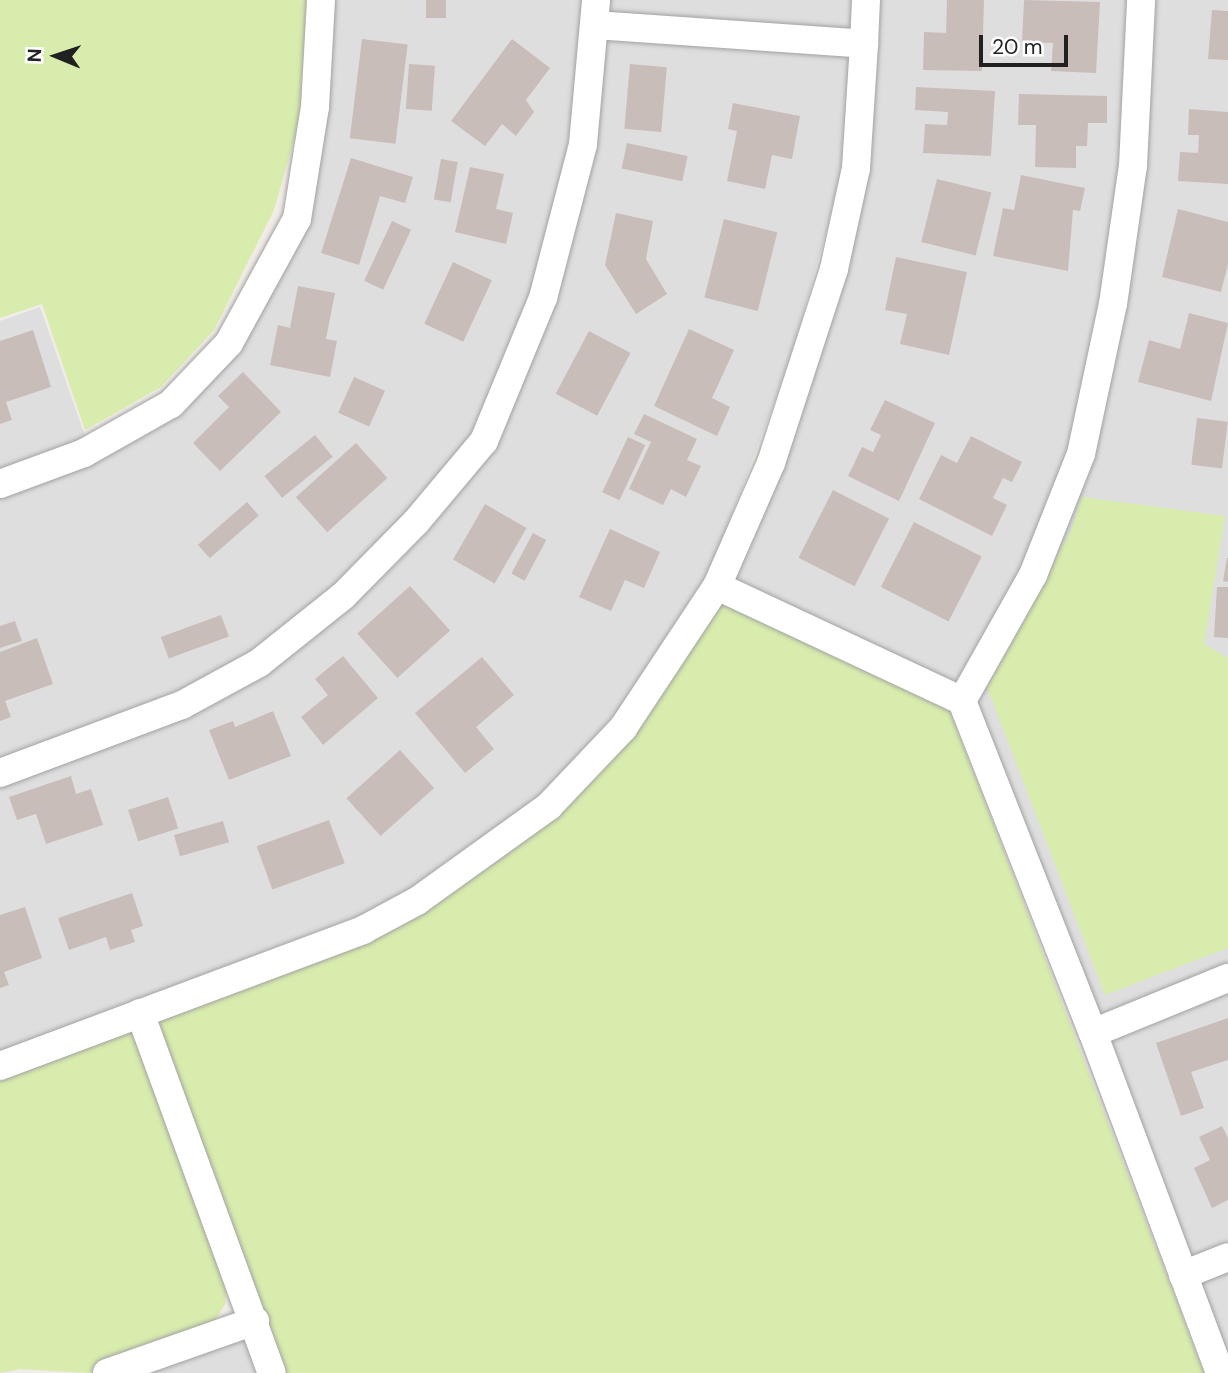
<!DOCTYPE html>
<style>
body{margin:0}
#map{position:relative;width:1228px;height:1373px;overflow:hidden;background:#f1ece7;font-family:"DM Sans",sans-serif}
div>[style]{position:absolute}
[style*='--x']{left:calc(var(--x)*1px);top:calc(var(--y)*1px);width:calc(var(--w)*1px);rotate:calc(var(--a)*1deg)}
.residential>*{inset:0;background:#dfdede}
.grass>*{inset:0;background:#d8ecad}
.building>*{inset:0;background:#c9bdba;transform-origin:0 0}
.roads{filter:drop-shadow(0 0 2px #a2a2a2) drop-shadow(0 0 2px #a2a2a2)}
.minor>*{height:28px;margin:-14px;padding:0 14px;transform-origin:14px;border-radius:14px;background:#fff}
span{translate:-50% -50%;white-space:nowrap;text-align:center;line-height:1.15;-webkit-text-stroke:7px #fff;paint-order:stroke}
.north{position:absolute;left:21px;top:21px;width:70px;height:70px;-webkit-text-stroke:5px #fff;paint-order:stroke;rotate:272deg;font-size:19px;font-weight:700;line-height:28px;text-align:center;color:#212121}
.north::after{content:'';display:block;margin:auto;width:24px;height:32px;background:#212121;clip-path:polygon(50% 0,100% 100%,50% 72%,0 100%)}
.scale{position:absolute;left:979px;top:35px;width:89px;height:32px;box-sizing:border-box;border:4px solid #212121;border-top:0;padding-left:9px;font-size:21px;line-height:24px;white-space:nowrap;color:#212121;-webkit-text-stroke:5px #fff;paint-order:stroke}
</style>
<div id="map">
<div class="residential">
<i style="clip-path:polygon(318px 0,854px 0,845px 164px,790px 359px,707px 581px,614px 719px,537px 801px,439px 872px,366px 913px,0 1052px,0 321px,40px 307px,92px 456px,175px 407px,304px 222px)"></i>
<i style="clip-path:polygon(875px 0,1228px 0,1228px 1373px,958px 693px,725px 583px,806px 398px)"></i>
<i style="clip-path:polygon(250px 1329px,264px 1373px,131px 1373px)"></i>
</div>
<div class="grass">
<i style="clip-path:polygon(0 0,309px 0,304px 105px,274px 210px,214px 330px,161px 387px,85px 430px,42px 304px,0 318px)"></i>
<i style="clip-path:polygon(1082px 497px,1225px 516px,1204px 644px,1228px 658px,1228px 948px,1105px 995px,987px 687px,1070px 532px)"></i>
<i style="clip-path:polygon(720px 599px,949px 708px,1204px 1373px,285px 1373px,154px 1020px,366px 937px,554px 812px)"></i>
<i style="clip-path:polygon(133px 1022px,228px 1276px,225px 1304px,209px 1331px,89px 1373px,20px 1369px,0 1373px,0 1074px)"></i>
</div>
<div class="building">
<i style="left:426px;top:0;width:20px;height:18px"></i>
<i style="clip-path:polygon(947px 0,984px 0,982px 71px,923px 70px,924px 32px,946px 33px)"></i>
<i style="clip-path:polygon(1024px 0,1100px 2px,1096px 73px,1051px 71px,1053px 43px,1022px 42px)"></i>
<i style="clip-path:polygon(1212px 10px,1228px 11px,1228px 60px,1208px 59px)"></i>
<i style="left:362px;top:39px;width:46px;height:100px;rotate:7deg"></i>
<i style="clip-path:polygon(512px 39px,550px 68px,526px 100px,534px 112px,516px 136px,502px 124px,485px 146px,451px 121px)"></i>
<i style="left:409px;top:64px;width:26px;height:45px;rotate:4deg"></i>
<i style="left:630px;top:64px;width:37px;height:65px;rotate:5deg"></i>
<i style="clip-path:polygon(916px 87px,995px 91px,991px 156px,923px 153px,925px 124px,947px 125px,948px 112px,915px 110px)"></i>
<i style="clip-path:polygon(1019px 94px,1107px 96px,1107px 123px,1088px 123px,1087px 146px,1076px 146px,1076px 168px,1035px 167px,1036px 125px,1018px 125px)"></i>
<i style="clip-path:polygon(733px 103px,800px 116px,792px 159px,772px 155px,765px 189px,727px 181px,737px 131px,728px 129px)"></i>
<i style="clip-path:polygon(1189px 109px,1228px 112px,1228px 184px,1178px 181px,1180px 152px,1198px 153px,1199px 135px,1188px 135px)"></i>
<i style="left:627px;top:143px;width:62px;height:26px;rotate:12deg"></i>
<i style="clip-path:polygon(351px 158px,413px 177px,405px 203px,380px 196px,359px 265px,321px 253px)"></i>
<i style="left:441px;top:159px;width:17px;height:41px;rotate:10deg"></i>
<i style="clip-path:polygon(470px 167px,504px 174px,496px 209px,513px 213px,506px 244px,455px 232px)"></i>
<i style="clip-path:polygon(1021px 175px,1085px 188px,1080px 211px,1073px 210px,1068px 271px,993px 256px,1003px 208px,1014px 210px)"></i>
<i style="left:937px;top:179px;width:56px;height:65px;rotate:14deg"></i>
<i style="clip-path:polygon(1178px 209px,1228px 222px,1228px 264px,1221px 292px,1162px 277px)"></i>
<i style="clip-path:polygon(616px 213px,653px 221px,646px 259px,667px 294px,636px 314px,605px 265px)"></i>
<i style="left:724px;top:219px;width:55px;height:81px;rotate:14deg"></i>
<i style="left:392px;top:221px;width:21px;height:66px;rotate:25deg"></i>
<i style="clip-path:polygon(896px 257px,967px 272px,949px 355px,900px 344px,907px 314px,885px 310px)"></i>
<i style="left:453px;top:262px;width:43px;height:68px;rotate:25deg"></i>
<i style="clip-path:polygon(298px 286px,335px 293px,326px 339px,337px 341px,330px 377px,270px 365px,278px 325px,290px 328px)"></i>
<i style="clip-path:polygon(1189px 313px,1228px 323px,1211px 401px,1138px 382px,1149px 340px,1180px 349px)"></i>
<i style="clip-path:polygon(689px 329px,734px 350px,712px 398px,730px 407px,717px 436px,654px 406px)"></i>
<i style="clip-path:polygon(33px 330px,51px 387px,6px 402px,12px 420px,0 424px,0 341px)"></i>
<i style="left:589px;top:331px;width:47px;height:71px;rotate:28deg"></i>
<i style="clip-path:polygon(243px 372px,281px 412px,220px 471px,193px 443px,229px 407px,218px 396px)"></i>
<i style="left:354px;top:377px;width:34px;height:39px;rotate:24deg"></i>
<i style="clip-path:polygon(885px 400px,935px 423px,899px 501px,848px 476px,862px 447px,873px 452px,881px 435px,870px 430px)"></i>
<i style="clip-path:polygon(644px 414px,697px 439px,687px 460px,701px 466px,686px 497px,671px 489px,663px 505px,629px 489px,651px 442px,634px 434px)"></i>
<i style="left:1197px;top:418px;width:31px;height:47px;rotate:7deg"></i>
<i style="left:315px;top:435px;width:28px;height:65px;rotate:51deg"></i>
<i style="clip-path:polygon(971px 436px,1022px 462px,1012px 482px,1003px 478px,993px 498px,1007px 505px,992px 536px,919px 499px,941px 455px,957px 463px)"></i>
<i style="left:628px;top:437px;width:19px;height:61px;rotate:25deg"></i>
<i style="left:356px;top:443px;width:47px;height:81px;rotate:48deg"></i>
<i style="left:833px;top:490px;width:63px;height:76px;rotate:27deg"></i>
<i style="left:247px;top:502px;width:18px;height:65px;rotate:49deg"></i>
<i style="left:485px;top:504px;width:48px;height:64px;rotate:30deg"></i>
<i style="left:914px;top:522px;width:76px;height:73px;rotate:27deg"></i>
<i style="clip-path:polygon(610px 529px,660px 552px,644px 588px,625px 580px,611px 611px,579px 597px)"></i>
<i style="left:533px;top:533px;width:15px;height:46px;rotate:28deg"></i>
<i style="clip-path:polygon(1227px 558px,1228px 558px,1228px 582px,1223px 581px)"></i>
<i style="left:410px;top:586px;width:60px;height:71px;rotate:48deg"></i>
<i style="clip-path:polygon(1217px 587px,1228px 587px,1228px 638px,1214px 637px)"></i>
<i style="left:221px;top:615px;width:23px;height:64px;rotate:70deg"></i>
<i style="clip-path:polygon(15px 621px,22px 641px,0 648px,0 626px)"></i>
<i style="clip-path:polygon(37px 638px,53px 684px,5px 701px,11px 717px,0 721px,0 652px)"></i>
<i style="clip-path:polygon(343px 656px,378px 698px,323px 745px,301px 717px,328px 695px,315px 679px)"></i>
<i style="clip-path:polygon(482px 657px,514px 695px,476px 727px,494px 749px,465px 773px,415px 713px)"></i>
<i style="clip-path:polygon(273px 711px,291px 756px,229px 780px,209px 730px,233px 721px,235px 727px)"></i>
<i style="left:400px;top:750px;width:51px;height:72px;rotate:48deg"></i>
<i style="clip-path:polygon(71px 776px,76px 794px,91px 789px,103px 825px,46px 844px,36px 814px,17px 820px,9px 797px)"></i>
<i style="left:168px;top:797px;width:33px;height:42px;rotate:72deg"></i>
<i style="left:329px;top:820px;width:46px;height:77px;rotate:70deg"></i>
<i style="left:223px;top:821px;width:22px;height:51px;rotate:74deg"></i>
<i style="clip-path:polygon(132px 893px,143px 926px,131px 930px,135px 942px,110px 950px,106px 937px,69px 950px,58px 918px)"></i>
<i style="clip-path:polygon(25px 907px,42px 958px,4px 972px,9px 985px,0 988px,0 915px)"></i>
<i style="clip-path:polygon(1228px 1018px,1228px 1060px,1191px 1072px,1204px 1108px,1181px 1116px,1156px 1043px)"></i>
<i style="clip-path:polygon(1222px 1126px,1228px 1138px,1228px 1200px,1212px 1208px,1194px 1168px,1210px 1160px,1199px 1137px)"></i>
</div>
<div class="roads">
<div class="minor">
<i style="--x:595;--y:25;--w:270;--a:4"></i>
<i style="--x:864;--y:44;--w:44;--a:-87.4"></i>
<i style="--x:0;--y:484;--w:90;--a:-20.3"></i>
<i style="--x:84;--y:453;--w:100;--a:-29.4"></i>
<i style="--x:171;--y:404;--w:84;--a:-46.4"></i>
<i style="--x:229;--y:343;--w:141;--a:-61.3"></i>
<i style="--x:297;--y:219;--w:113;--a:-80.9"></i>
<i style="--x:315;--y:107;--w:107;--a:-86.8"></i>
<i style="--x:717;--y:586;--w:271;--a:25.1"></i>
<i style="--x:962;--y:701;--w:357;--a:68.5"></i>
<i style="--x:1093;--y:1033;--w:363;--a:69.5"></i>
<i style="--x:962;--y:701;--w:145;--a:-60.6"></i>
<i style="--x:1033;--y:575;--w:130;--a:-68.4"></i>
<i style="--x:1081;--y:454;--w:153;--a:-78"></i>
<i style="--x:1113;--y:304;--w:139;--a:-81.8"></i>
<i style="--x:1133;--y:166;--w:166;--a:-87.2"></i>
<i style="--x:0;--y:773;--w:194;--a:-20.5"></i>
<i style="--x:182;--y:705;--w:88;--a:-28.6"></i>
<i style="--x:259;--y:663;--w:107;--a:-38.6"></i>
<i style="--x:343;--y:596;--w:104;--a:-45.4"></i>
<i style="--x:416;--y:522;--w:106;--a:-50"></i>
<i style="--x:484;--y:441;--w:155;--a:-67.6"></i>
<i style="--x:543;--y:298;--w:159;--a:-75.4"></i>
<i style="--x:583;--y:144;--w:145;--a:-84.8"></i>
<i style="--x:140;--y:1013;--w:383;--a:69.9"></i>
<i style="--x:1093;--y:1033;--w:146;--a:-22.2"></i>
<i style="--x:0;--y:1066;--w:388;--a:-20.5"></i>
<i style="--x:363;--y:930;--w:61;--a:-28.2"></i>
<i style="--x:417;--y:901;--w:163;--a:-35.7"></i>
<i style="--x:549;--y:806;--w:108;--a:-46.5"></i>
<i style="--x:623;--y:728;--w:170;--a:-56.5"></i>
<i style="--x:717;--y:586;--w:134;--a:-66.3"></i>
<i style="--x:771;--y:463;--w:204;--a:-72"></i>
<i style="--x:834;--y:269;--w:103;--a:-77.7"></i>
<i style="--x:856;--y:168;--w:124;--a:-86.3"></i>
<i style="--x:1183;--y:1275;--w:48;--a:-21.8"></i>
<i style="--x:107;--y:1373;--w:157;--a:-19.4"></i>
</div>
</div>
<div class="north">N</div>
<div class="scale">20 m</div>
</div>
